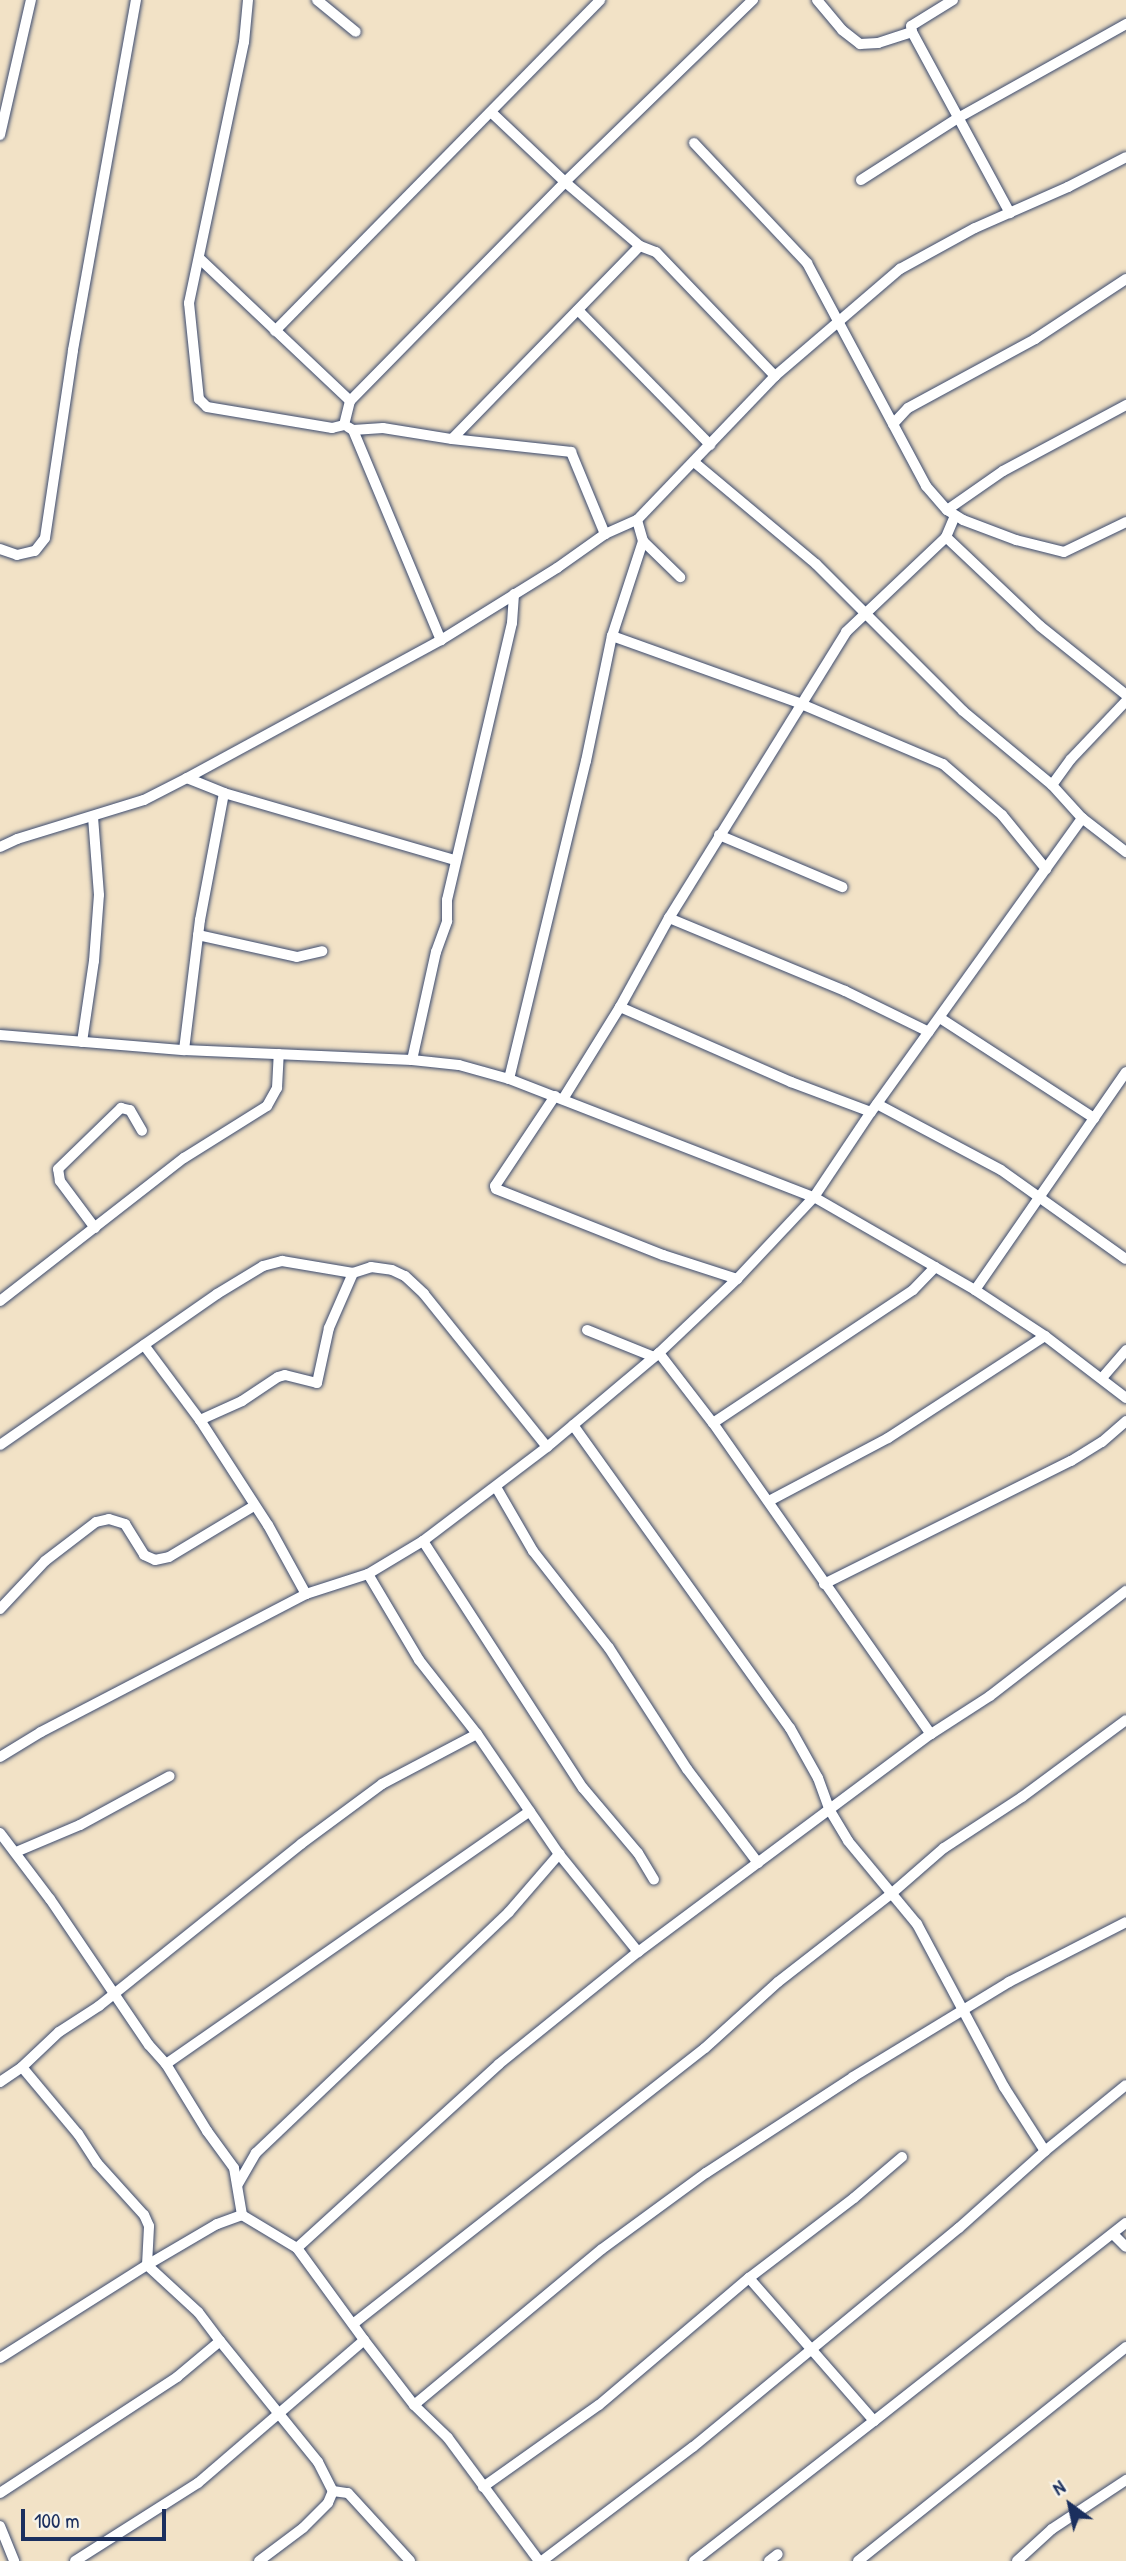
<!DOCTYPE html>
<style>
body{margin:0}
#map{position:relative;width:1126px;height:2561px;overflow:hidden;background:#f2e2c6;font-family:"Patrick Hand",sans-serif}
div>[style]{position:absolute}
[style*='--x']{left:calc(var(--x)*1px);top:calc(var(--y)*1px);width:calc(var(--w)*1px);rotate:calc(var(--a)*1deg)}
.roads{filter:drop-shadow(0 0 2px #3b4a6e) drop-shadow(0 0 2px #3b4a6e)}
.minor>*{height:10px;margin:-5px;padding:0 5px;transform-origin:5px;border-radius:5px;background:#fff}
span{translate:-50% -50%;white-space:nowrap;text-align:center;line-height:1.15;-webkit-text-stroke:5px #f7f3e8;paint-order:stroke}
.north{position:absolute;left:1035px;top:2470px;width:70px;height:70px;-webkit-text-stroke:5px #f7f3e8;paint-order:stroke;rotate:327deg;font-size:19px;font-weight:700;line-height:28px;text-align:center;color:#1b2f5e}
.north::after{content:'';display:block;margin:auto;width:24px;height:32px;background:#1b2f5e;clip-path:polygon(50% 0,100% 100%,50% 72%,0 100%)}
.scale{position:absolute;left:21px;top:2509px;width:145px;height:32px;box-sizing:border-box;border:4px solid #1b2f5e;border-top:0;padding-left:9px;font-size:21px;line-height:24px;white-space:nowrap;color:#1b2f5e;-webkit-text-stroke:5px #f7f3e8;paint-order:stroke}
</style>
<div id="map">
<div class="roads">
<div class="minor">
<i style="--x:248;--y:0;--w:42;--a:95.4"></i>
<i style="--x:244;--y:42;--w:267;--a:101.9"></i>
<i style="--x:189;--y:303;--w:97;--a:84.1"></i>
<i style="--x:199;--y:399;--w:11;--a:45"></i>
<i style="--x:207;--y:407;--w:127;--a:9.5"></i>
<i style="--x:332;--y:428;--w:12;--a:-14"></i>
<i style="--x:344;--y:425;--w:25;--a:-76"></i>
<i style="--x:350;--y:401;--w:307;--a:-45.5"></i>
<i style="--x:565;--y:182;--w:262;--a:-44.1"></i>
<i style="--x:317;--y:0;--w:50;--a:39.4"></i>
<i style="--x:817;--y:0;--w:39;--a:50"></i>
<i style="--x:842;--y:30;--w:23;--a:38"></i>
<i style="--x:860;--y:44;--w:18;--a:-3"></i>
<i style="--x:878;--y:43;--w:36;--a:-18"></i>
<i style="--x:953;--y:0;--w:49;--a:148.2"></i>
<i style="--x:911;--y:26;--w:6;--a:81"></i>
<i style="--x:912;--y:32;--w:206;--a:61.6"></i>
<i style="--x:492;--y:113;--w:100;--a:43.4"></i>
<i style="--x:565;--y:182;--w:99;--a:40.5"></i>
<i style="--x:0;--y:135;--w:139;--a:-77.1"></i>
<i style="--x:694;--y:143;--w:165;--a:46.7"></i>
<i style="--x:807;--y:263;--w:253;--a:61.9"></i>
<i style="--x:926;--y:486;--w:32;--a:49"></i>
<i style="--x:947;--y:510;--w:19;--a:32"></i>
<i style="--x:963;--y:520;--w:57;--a:20.7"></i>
<i style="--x:1016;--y:540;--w:49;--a:14"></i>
<i style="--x:1064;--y:552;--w:69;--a:-25.8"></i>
<i style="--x:861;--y:180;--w:115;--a:-32.6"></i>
<i style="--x:958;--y:118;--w:193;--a:-29.2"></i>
<i style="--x:199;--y:258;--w:208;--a:43.4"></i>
<i style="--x:578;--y:310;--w:189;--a:45.6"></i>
<i style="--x:275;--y:331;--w:464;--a:-45.5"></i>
<i style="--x:893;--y:424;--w:22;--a:-47"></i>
<i style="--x:908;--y:408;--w:145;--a:-28.5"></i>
<i style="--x:1035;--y:339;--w:109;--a:-33.4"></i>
<i style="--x:348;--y:427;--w:6;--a:31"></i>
<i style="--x:353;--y:430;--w:228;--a:67.3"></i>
<i style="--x:353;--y:430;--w:30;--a:-4"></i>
<i style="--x:383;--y:428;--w:70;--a:9.1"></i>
<i style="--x:452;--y:439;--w:120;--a:6.2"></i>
<i style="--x:571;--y:452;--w:89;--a:67.5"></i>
<i style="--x:452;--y:439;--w:269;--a:-45.8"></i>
<i style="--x:640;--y:246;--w:17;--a:21"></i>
<i style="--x:656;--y:252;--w:172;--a:46.2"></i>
<i style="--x:694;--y:462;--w:159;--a:39.9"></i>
<i style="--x:816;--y:564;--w:208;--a:45"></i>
<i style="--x:963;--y:711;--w:116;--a:39.7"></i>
<i style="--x:1052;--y:785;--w:45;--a:47.7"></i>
<i style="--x:1082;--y:818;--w:56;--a:37.7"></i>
<i style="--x:947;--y:510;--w:68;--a:-34.9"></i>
<i style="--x:1003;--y:471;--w:140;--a:-28.2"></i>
<i style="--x:946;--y:537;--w:129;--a:43.4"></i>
<i style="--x:1040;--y:626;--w:110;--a:38.7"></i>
<i style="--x:643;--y:541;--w:52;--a:44.2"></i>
<i style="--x:0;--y:549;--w:18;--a:19"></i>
<i style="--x:17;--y:555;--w:18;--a:-13"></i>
<i style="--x:35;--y:551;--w:16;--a:-52"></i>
<i style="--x:45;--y:538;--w:190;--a:-81.5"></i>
<i style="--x:73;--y:350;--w:356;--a:-79.8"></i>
<i style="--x:612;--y:636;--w:199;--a:19.7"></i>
<i style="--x:799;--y:703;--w:156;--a:23"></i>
<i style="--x:943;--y:764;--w:78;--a:40.8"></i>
<i style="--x:1002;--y:815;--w:70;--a:50.8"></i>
<i style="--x:187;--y:778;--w:40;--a:22"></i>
<i style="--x:224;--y:793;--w:241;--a:16.2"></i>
<i style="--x:1052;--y:785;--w:32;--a:-54"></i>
<i style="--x:1071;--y:759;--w:80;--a:-46.5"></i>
<i style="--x:719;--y:835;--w:134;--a:22.9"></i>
<i style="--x:0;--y:847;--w:19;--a:-25"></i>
<i style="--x:17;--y:839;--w:133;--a:-17.1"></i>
<i style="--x:144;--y:800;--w:48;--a:-27.1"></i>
<i style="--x:187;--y:778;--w:289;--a:-28.5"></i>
<i style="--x:441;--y:640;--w:137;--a:-31.8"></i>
<i style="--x:557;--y:568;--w:59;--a:-35.3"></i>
<i style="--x:605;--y:534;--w:35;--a:-24"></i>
<i style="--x:637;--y:520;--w:199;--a:-46.2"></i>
<i style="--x:775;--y:376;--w:165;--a:-40.6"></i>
<i style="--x:900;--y:269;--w:85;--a:-28.7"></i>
<i style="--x:975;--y:228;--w:102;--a:-23.8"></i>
<i style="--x:1068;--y:187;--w:65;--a:-27.3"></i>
<i style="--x:669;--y:918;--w:191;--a:22.5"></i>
<i style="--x:845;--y:991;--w:93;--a:26"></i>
<i style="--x:198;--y:935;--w:101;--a:12.5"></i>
<i style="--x:297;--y:957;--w:26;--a:-13"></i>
<i style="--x:620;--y:1007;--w:187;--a:23.7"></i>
<i style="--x:791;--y:1082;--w:85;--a:20.6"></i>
<i style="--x:940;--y:1018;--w:184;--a:33"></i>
<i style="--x:0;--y:1035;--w:185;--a:4.7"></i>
<i style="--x:184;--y:1050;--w:228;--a:2.5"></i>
<i style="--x:412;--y:1060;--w:47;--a:6.1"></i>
<i style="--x:459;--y:1065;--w:52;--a:15.6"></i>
<i style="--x:509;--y:1079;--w:327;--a:21.2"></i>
<i style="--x:814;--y:1197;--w:186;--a:30"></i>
<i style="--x:975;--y:1290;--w:84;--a:33.3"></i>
<i style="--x:1045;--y:1336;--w:102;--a:37.4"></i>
<i style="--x:82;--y:1042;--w:82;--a:-81.6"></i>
<i style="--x:94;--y:961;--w:66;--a:-85.7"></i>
<i style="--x:99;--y:895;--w:78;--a:-94.4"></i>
<i style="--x:184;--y:1050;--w:131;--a:-83"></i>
<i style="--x:200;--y:920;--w:129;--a:-79.3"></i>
<i style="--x:412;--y:1060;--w:111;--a:-77.5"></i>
<i style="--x:436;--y:952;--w:33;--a:-70"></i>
<i style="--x:447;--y:921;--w:21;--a:-90"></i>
<i style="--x:447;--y:900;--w:285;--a:-76.8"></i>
<i style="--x:512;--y:623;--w:29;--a:-86"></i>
<i style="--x:509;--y:1079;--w:327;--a:-76.4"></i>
<i style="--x:586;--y:761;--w:128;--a:-78.3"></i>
<i style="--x:612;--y:636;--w:100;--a:-71.9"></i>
<i style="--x:643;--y:541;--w:22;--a:-106"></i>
<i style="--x:555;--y:1096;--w:108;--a:123.7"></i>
<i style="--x:495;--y:1186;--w:3;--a:72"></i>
<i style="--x:496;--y:1189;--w:180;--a:21.6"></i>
<i style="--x:663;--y:1255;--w:78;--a:18"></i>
<i style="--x:563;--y:1099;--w:108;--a:-58.2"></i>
<i style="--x:620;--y:1007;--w:102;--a:-61.2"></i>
<i style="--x:669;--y:918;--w:336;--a:-58.2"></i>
<i style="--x:846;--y:632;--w:138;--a:-43.5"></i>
<i style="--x:946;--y:537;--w:23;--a:-67"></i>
<i style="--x:877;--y:1104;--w:140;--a:28"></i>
<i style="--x:1001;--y:1170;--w:153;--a:35.5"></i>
<i style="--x:95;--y:1228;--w:59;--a:-126.7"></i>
<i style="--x:60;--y:1181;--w:12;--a:-99"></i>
<i style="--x:58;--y:1169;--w:88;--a:-44.1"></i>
<i style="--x:121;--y:1108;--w:9;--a:13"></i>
<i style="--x:130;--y:1110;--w:24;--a:60"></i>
<i style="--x:975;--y:1290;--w:265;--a:-55.3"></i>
<i style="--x:0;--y:1301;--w:233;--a:-37.9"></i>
<i style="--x:184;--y:1158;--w:98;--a:-32.1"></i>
<i style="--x:267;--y:1106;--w:21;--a:-61"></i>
<i style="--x:277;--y:1088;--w:34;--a:-87"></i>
<i style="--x:587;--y:1330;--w:72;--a:21.9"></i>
<i style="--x:144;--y:1345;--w:94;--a:53.3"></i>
<i style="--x:200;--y:1420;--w:125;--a:57.1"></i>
<i style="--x:268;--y:1525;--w:79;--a:61.2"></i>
<i style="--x:659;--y:1353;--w:88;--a:52.4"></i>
<i style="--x:713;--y:1423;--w:380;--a:55"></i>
<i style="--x:1102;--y:1378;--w:37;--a:-49"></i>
<i style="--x:200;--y:1420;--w:46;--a:-24.3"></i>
<i style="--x:242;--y:1401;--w:43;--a:-33.7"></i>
<i style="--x:278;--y:1377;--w:7;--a:-16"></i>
<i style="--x:285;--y:1375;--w:33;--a:14"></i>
<i style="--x:317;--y:1383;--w:56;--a:-77.7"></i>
<i style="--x:329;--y:1328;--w:60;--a:-66.4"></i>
<i style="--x:713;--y:1423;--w:240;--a:-33.6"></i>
<i style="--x:913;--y:1290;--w:32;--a:-46"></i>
<i style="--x:573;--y:1425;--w:373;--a:54.4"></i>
<i style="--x:790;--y:1728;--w:57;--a:60.8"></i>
<i style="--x:818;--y:1778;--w:33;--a:70"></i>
<i style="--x:829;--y:1809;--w:37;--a:59"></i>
<i style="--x:848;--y:1841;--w:108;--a:50.3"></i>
<i style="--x:917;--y:1924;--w:185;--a:61.9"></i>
<i style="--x:1004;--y:2087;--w:76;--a:57.4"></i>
<i style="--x:0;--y:1445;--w:264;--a:-34.8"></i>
<i style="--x:217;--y:1294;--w:54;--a:-31.3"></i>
<i style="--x:263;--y:1266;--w:20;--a:-15"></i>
<i style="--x:282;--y:1261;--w:72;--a:9.6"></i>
<i style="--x:353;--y:1273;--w:19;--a:-18"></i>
<i style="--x:371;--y:1267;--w:21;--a:8"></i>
<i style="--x:392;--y:1270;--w:14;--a:25"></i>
<i style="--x:405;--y:1276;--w:26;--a:43"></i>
<i style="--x:424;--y:1294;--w:196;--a:51.2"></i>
<i style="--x:496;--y:1487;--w:74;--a:60"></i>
<i style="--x:533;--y:1551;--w:123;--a:51.9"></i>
<i style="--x:609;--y:1648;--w:144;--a:57.2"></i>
<i style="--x:687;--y:1769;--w:118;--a:52.9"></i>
<i style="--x:769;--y:1501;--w:135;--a:-27.9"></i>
<i style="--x:888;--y:1438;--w:187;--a:-33"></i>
<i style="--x:423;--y:1541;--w:294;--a:57.1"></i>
<i style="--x:583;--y:1788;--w:85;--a:49.8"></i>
<i style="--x:638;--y:1853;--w:31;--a:59"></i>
<i style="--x:368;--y:1574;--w:100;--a:59.3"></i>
<i style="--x:419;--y:1660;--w:94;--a:51.9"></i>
<i style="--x:477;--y:1734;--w:145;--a:55.7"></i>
<i style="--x:559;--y:1854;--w:126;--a:51.1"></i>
<i style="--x:824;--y:1584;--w:276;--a:-26.5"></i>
<i style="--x:1071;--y:1461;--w:36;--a:-32"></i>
<i style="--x:1102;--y:1442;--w:32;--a:-41"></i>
<i style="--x:0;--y:1609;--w:66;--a:-46.8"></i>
<i style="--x:45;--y:1561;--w:64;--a:-37.4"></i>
<i style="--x:96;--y:1522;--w:13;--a:-13"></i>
<i style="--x:109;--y:1519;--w:17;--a:17"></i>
<i style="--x:125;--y:1524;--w:36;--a:58"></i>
<i style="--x:144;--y:1555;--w:12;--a:24"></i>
<i style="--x:155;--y:1560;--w:14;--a:-12"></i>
<i style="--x:169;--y:1557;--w:99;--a:-31"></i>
<i style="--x:0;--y:1757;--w:48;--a:-31.4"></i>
<i style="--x:41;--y:1732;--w:299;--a:-27.5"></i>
<i style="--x:306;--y:1594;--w:65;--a:-17.9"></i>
<i style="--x:368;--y:1574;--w:64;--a:-31"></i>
<i style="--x:423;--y:1541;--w:156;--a:-37.2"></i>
<i style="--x:547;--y:1447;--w:146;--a:-40"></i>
<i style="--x:659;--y:1353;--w:108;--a:-43.5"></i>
<i style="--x:737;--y:1279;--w:112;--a:-46.8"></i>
<i style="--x:814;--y:1197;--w:102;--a:-56.2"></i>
<i style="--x:871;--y:1112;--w:362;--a:-54.3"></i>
<i style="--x:0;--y:1833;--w:83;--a:52.9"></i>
<i style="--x:50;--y:1899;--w:176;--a:55.9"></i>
<i style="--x:149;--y:2045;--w:25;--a:48"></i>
<i style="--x:166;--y:2064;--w:79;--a:58.5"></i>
<i style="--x:207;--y:2131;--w:46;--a:53.9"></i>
<i style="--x:234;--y:2168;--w:48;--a:80.3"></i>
<i style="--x:242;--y:2215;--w:27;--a:160"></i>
<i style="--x:217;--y:2224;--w:81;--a:149.6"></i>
<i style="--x:147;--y:2265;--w:174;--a:147.7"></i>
<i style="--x:16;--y:1852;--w:69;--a:-22.9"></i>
<i style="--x:80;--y:1825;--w:102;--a:-28.6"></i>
<i style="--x:166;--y:2064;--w:443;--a:-34.8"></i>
<i style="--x:0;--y:2082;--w:27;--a:-34"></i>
<i style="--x:22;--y:2067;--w:51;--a:-43.4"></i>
<i style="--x:59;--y:2032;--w:48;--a:-33"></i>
<i style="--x:99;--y:2006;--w:259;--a:-38.7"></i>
<i style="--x:301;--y:1844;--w:101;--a:-36.5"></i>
<i style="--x:382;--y:1784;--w:107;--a:-27.8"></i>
<i style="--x:902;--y:2157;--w:63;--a:139.5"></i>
<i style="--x:854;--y:2198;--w:132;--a:142.7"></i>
<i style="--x:749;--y:2278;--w:190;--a:48.8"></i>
<i style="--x:874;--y:2421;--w:320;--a:-38.2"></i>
<i style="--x:238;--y:2184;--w:36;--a:-60"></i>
<i style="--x:256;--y:2153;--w:349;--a:-43.6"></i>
<i style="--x:509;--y:1912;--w:77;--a:-49.2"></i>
<i style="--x:242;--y:2215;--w:64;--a:31"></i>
<i style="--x:297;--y:2248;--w:114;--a:53.9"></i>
<i style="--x:364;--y:2340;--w:82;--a:52.4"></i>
<i style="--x:414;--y:2405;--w:47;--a:44.1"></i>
<i style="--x:448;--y:2438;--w:153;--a:53.5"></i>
<i style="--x:1113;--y:2234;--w:18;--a:45"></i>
<i style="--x:297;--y:2248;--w:273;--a:-42.3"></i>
<i style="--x:499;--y:2064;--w:179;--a:-38.9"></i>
<i style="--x:638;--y:1952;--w:365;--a:-36.7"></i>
<i style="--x:931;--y:1734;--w:70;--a:-32.8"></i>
<i style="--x:990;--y:1696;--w:172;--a:-37.7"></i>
<i style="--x:353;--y:2324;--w:447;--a:-38.1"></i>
<i style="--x:705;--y:2048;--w:98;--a:-42.1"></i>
<i style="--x:778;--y:1982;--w:143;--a:-37.9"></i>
<i style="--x:891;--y:1894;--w:70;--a:-41"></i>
<i style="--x:944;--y:1848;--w:93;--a:-33.2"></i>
<i style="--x:1022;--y:1797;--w:129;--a:-36.5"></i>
<i style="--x:220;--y:2341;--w:156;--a:51"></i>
<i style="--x:318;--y:2462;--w:33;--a:63"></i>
<i style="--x:333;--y:2491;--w:13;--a:113"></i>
<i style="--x:328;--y:2503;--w:35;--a:135"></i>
<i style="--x:303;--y:2528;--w:55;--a:143.1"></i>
<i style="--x:414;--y:2405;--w:244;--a:-39.7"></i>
<i style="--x:602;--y:2249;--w:129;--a:-36.2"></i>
<i style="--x:706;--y:2173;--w:176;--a:-33.1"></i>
<i style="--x:853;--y:2077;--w:183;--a:-31.3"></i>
<i style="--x:1009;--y:1982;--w:131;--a:-27.1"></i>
<i style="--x:483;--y:2487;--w:142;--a:-35.3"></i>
<i style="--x:599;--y:2405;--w:197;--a:-40.3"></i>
<i style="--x:333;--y:2491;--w:15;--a:8"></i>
<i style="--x:348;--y:2493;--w:92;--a:47.6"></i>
<i style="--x:0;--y:2493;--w:212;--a:-33.2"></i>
<i style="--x:177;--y:2377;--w:56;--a:-39.9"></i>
<i style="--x:220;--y:2341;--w:36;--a:-127"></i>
<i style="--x:198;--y:2312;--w:69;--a:-137.3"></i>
<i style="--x:147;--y:2265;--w:39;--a:-87"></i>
<i style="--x:149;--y:2226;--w:12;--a:-114"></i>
<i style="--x:144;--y:2215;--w:70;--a:-132.1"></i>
<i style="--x:97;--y:2163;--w:35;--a:-123"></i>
<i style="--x:78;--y:2134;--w:87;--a:-129.9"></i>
<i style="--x:0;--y:2526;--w:38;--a:68"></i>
<i style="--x:75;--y:2561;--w:146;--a:-32.4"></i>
<i style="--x:198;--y:2483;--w:219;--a:-40.7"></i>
<i style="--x:542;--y:2561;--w:189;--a:-37.1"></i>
<i style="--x:693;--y:2447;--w:345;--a:-39.5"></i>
<i style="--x:959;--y:2228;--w:115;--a:-41.8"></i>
<i style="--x:1045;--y:2151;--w:104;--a:-39.2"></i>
<i style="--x:694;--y:2561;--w:228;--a:-37.9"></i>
<i style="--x:769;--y:2561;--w:11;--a:-38"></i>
<i style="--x:858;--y:2561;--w:343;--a:-38.6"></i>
<i style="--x:1017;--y:2561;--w:47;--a:-42.4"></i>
<i style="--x:1052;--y:2529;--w:89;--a:-33.5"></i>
</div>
</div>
<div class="north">N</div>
<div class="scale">100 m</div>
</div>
